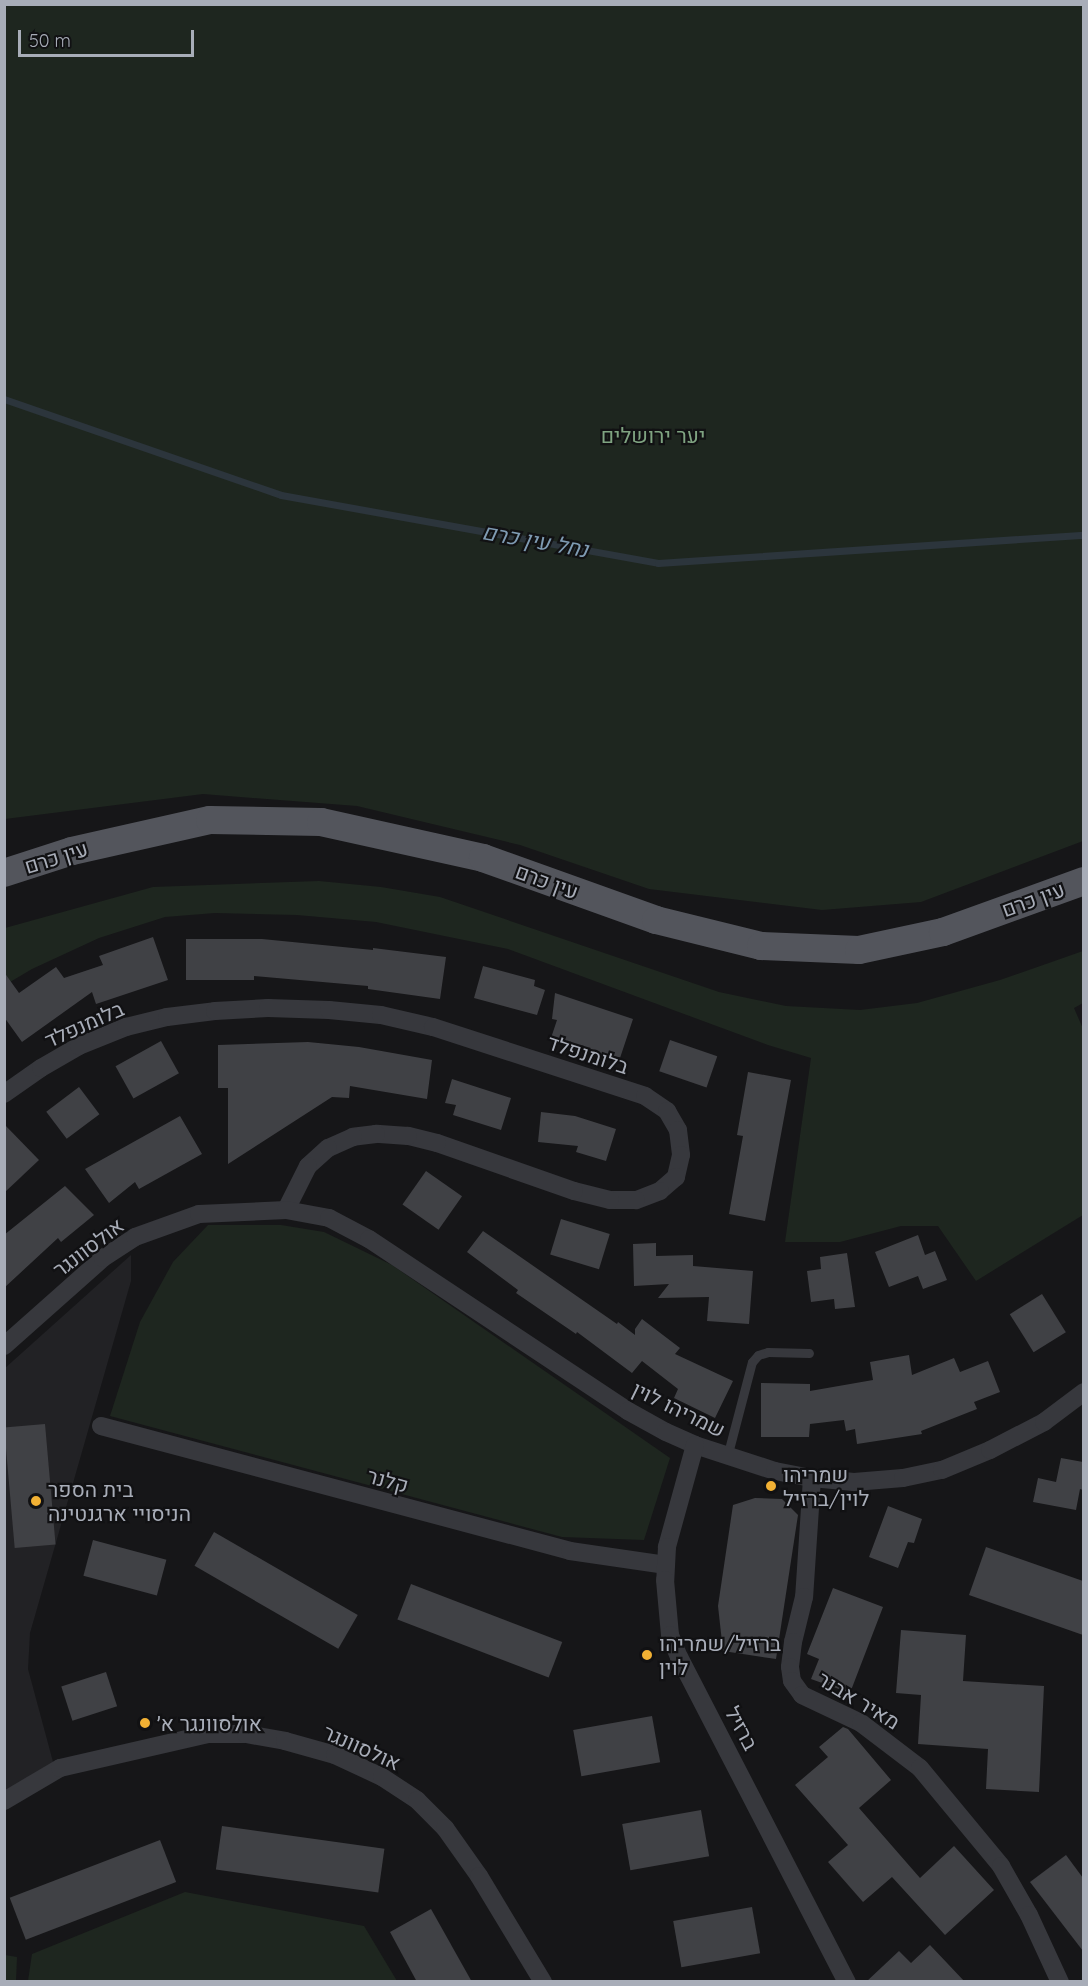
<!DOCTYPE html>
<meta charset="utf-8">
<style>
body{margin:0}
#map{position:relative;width:1088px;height:1986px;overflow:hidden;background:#161618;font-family:Quicksand,Heebo,sans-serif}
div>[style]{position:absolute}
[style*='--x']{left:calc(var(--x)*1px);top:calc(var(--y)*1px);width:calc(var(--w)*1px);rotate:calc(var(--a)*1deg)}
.built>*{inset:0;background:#222225}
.green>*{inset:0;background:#1e261f}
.stream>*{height:7px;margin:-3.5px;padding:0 3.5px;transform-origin:3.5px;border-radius:3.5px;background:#2c353c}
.building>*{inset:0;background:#404145;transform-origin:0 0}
.service>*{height:9px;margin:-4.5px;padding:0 4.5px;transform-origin:4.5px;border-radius:4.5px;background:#37383d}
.minor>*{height:18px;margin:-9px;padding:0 9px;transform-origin:9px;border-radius:9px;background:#37383d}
.primary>*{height:28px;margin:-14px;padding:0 14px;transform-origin:14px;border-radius:14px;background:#53555c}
.dots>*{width:16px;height:16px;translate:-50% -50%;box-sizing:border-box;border:3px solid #111113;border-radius:50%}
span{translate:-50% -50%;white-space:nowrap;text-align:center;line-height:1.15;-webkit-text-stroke:4.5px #111113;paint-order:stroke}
.park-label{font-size:21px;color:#7fa381}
.street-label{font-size:21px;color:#a8adb8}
.poi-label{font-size:21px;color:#a8adb8}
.left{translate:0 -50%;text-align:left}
.water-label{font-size:22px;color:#7f9bb3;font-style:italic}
.frame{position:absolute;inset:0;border:6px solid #a8adb8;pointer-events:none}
.scale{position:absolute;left:18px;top:30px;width:176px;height:27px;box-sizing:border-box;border:3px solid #a8adb8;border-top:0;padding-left:8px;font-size:18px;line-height:21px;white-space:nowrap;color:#a8adb8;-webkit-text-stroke:4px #111113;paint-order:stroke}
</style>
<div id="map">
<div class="built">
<i style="clip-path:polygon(131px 1255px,131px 1281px,30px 1633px,28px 1669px,56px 1773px,4px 1797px,4px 1369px)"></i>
</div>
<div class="green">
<i style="clip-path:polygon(4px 5px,1083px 5px,1083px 841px,921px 902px,822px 910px,649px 889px,520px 845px,357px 806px,203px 794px,5px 819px)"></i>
<i style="clip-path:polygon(319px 881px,381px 887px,440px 897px,719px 992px,786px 1006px,860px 1010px,917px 1003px,1000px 980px,1083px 951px,1083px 1003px,1074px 1008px,1084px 1031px,1083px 1215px,976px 1281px,938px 1226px,901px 1226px,840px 1242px,785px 1242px,811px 1058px,768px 1045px,508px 949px,376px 922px,297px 915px,215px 913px,165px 917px,99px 938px,32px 969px,5px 985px,5px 928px,153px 887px)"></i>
<i style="clip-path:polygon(208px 1225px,281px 1225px,324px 1232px,392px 1265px,670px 1458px,644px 1540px,562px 1537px,110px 1416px,140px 1322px,173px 1262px)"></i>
<i style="clip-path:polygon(185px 1892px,364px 1926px,397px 1981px,28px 1981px,32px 1954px)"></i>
<i style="clip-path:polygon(5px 1955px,17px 1957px,16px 1981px,5px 1981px)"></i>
</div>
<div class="stream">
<i style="--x:4;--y:399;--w:293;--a:19.1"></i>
<i style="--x:281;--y:495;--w:383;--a:10.2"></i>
<i style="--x:658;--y:563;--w:427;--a:-3.8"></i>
</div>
<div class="building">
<i style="clip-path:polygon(153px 937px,168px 980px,96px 1004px,92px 992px,22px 1042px,4px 1017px,4px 972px,19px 993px,56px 967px,64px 978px,103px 965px,99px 956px)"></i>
<i style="clip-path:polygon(186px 939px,262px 939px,373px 950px,373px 948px,446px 957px,440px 999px,368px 989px,368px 986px,254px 976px,254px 980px,186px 980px)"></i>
<i style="clip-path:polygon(483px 966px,535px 980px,534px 986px,545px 990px,537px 1015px,474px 998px)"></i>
<i style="clip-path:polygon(555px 993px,633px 1019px,619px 1061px,551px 1038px,557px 1020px,552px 1019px)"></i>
<i style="left:670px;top:1040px;width:50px;height:33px;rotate:19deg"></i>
<i style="left:161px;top:1041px;width:37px;height:52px;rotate:61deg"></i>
<i style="clip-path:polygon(308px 1042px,359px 1047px,432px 1060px,427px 1099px,350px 1086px,349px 1098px,332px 1097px,228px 1164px,228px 1088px,218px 1088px,218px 1045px)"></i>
<i style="clip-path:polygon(748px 1072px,791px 1080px,765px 1221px,729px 1214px,743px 1136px,737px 1135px)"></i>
<i style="clip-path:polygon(452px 1079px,511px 1098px,501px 1130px,453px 1115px,456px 1105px,445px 1103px)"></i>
<i style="left:79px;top:1087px;width:34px;height:41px;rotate:53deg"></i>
<i style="clip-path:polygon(541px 1112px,575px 1116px,616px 1129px,606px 1161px,576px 1152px,578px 1146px,538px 1142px)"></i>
<i style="clip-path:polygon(180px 1116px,202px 1154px,139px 1189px,135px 1182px,109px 1203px,85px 1169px)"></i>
<i style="clip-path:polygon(4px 1124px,39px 1160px,4px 1193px)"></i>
<i style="left:426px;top:1171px;width:44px;height:41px;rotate:35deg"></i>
<i style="clip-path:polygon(65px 1186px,94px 1215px,61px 1242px,58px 1238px,4px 1288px,4px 1235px)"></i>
<i style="left:561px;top:1219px;width:51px;height:37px;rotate:17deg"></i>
<i style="clip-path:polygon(483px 1231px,617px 1324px,618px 1322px,635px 1335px,635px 1329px,642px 1319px,680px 1348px,675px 1354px,733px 1381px,715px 1418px,674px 1398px,678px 1389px,642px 1361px,632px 1373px,577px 1332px,576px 1334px,516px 1293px,518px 1290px,467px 1252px)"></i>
<i style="clip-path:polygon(918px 1235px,925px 1255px,935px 1251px,947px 1280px,923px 1289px,918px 1276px,889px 1287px,875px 1252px)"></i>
<i style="clip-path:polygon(656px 1243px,656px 1256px,693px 1255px,693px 1266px,753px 1271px,749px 1324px,707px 1321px,709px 1297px,658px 1298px,669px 1284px,634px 1286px,633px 1244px)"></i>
<i style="clip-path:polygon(847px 1253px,855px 1307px,835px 1309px,834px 1299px,811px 1302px,807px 1271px,821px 1269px,820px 1257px)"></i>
<i style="left:1042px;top:1294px;width:45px;height:38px;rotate:58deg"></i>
<i style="clip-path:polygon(909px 1355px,912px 1375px,954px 1358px,960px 1372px,988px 1361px,1000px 1392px,974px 1402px,977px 1409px,921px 1431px,922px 1434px,857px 1444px,855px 1429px,846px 1431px,844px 1420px,810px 1424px,809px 1437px,761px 1437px,761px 1383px,810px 1384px,810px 1391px,873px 1380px,870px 1362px)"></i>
<i style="left:45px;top:1424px;width:121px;height:41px;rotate:85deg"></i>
<i style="clip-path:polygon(1061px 1458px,1083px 1462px,1083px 1490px,1080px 1489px,1076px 1510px,1033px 1502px,1038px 1478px,1056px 1482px)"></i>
<i style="clip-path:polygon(755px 1498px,782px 1499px,798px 1515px,776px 1659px,723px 1651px,718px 1606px,733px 1505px)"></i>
<i style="clip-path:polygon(888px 1506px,922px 1519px,914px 1543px,908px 1542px,898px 1568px,869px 1557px)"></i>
<i style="left:214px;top:1532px;width:166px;height:39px;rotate:30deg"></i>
<i style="left:93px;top:1540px;width:76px;height:37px;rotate:15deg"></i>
<i style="clip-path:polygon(986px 1547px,1083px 1581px,1083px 1635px,969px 1595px)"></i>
<i style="left:411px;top:1584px;width:162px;height:38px;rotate:21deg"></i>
<i style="clip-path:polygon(833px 1588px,883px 1607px,850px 1693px,811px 1679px,819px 1659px,807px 1654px)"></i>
<i style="clip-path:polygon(901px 1630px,966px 1635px,963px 1681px,1044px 1686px,1039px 1792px,986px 1789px,988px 1749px,918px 1744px,921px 1695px,896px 1693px)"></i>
<i style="left:106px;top:1672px;width:36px;height:47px;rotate:72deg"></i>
<i style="left:652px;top:1716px;width:47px;height:80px;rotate:80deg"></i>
<i style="clip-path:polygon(843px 1727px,848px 1729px,891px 1780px,859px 1808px,920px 1878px,954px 1846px,994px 1890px,945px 1935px,892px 1877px,863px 1902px,828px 1862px,848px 1845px,795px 1785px,828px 1757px,819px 1747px)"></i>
<i style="left:701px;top:1810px;width:47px;height:80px;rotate:80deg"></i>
<i style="left:222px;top:1826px;width:164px;height:44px;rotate:8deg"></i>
<i style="left:160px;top:1840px;width:45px;height:161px;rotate:69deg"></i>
<i style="clip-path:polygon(1066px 1855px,1083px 1878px,1083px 1951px,1030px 1882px)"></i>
<i style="left:752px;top:1907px;width:47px;height:80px;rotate:80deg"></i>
<i style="clip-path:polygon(431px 1909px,472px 1982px,417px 1982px,390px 1932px)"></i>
<i style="clip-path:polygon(930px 1945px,965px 1982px,866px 1982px,899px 1951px,911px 1963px)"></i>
</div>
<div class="service">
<i style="--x:727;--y:1457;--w:98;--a:-75.3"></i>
<i style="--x:752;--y:1362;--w:9;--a:-49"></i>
<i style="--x:758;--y:1355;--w:10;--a:-17"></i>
<i style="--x:768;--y:1352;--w:41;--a:1.4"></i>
</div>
<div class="minor">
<i style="--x:4;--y:1094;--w:45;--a:-35.1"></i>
<i style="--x:41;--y:1068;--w:44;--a:-30.1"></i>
<i style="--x:79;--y:1046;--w:51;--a:-22"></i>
<i style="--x:126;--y:1027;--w:42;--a:-13.7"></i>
<i style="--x:167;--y:1017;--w:48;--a:-7.1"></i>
<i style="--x:215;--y:1011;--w:53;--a:-3.2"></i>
<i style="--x:268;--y:1008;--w:61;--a:1.9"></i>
<i style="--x:329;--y:1010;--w:52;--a:5.5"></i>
<i style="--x:381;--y:1015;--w:53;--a:13"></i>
<i style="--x:433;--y:1027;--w:223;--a:18"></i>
<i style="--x:645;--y:1096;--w:27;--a:34"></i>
<i style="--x:667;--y:1111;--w:22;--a:60"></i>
<i style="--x:678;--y:1130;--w:25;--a:83"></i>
<i style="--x:681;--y:1155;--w:23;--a:103"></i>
<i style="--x:676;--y:1177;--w:21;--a:139"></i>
<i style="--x:660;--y:1191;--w:26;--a:159"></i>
<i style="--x:636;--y:1200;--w:26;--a:180"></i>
<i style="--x:610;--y:1200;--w:37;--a:-166"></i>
<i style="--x:574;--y:1191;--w:145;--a:-160.7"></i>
<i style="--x:437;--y:1143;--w:30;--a:-166"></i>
<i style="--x:408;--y:1136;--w:32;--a:-176"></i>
<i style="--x:376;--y:1134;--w:23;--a:173"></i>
<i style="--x:353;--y:1137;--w:27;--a:156"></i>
<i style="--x:328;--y:1148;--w:27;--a:138"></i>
<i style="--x:308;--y:1166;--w:49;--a:116.6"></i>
<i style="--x:4;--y:1346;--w:132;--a:-41.6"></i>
<i style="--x:103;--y:1258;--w:38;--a:-33"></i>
<i style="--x:135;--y:1237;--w:68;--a:-19.8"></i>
<i style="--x:199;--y:1214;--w:87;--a:-2.6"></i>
<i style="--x:286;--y:1210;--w:44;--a:10.5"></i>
<i style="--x:329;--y:1218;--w:45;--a:27.7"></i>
<i style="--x:369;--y:1239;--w:311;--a:33.6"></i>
<i style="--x:628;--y:1411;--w:43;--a:28.9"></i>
<i style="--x:666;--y:1432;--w:32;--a:24"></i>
<i style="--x:695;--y:1445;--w:84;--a:18"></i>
<i style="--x:775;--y:1471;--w:38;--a:11"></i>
<i style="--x:812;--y:1478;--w:42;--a:5.4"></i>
<i style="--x:854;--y:1482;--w:49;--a:-4.7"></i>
<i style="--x:903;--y:1478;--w:40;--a:-12"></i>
<i style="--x:942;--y:1470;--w:52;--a:-22.6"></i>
<i style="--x:990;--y:1450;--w:61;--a:-27.4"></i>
<i style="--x:1044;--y:1422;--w:50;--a:-36.9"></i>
<i style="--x:101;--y:1426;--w:485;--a:14.9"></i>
<i style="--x:570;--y:1551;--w:97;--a:8.3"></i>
<i style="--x:695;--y:1445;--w:106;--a:105.4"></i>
<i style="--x:667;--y:1547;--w:33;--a:93"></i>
<i style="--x:665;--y:1580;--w:55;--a:84.8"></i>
<i style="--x:670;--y:1635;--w:24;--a:68"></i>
<i style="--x:679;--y:1657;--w:366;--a:62.7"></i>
<i style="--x:812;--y:1478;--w:119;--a:93.8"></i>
<i style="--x:804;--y:1597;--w:46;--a:103.7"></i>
<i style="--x:793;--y:1642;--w:25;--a:97"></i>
<i style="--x:790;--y:1667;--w:14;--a:82"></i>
<i style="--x:792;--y:1681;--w:17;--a:54"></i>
<i style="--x:802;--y:1695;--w:65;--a:25.4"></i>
<i style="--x:861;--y:1723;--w:74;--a:37.3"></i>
<i style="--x:920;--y:1768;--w:127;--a:50.4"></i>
<i style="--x:1001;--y:1866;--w:56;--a:60.3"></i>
<i style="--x:1029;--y:1915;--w:74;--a:65.2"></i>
<i style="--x:4;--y:1801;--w:65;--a:-30.5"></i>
<i style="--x:60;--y:1768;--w:152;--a:-12.9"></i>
<i style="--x:208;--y:1734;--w:38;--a:0"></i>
<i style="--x:246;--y:1734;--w:40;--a:10"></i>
<i style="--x:285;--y:1741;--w:52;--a:15.6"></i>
<i style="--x:335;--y:1755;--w:52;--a:25.1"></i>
<i style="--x:382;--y:1777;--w:42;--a:33.3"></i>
<i style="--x:417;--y:1800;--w:40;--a:45"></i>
<i style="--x:445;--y:1828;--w:59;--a:54.7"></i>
<i style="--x:479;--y:1876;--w:124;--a:58.9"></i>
</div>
<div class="primary">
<i style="--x:4;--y:873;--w:71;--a:-17.9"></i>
<i style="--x:72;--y:851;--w:141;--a:-12.7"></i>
<i style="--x:210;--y:820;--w:111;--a:1"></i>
<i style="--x:321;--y:822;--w:166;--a:12.5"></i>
<i style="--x:483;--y:858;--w:184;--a:19.7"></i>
<i style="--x:656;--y:920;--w:108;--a:13.9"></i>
<i style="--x:761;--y:946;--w:98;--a:2.3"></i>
<i style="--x:859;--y:950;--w:86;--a:-12.1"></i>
<i style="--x:943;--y:932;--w:150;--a:-19.9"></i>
</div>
<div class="dots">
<i style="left:771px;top:1486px;background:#f2b134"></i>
<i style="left:36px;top:1501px;background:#f2b134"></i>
<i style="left:647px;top:1655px;background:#f2b134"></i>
<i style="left:145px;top:1723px;background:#f2b134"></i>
</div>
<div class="park-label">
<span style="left:653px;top:435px">יער ירושלים</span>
</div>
<div class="street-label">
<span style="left:56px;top:857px;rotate:-17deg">עין כרם</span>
<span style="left:547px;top:881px;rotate:20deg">עין כרם</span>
<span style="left:1033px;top:899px;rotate:-20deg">עין כרם</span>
<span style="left:84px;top:1024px;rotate:-24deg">בלומנפלד</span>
<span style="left:588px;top:1054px;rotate:18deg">בלומנפלד</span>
<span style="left:88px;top:1247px;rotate:-37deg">אולסוונגר</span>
<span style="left:679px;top:1409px;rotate:26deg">שמריהו לוין</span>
<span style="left:388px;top:1480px;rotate:15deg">קלנר</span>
<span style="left:859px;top:1700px;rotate:31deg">מאיר אבנר</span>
<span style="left:742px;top:1728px;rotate:62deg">ברזיל</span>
<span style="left:362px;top:1747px;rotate:24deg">אולסוונגר</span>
</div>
<div class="poi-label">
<span class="left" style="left:783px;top:1486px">שמריהו<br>לוין/ברזיל</span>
<span class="left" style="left:48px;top:1501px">בית הספר<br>הניסויי ארגנטינה</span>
<span class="left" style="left:659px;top:1655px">ברזיל/שמריהו<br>לוין</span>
<span class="left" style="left:157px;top:1723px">אולסוונגר א׳</span>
</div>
<div class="water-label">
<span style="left:535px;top:541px;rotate:10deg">נחל עין כרם</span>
</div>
<div class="frame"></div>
<div class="scale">50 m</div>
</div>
